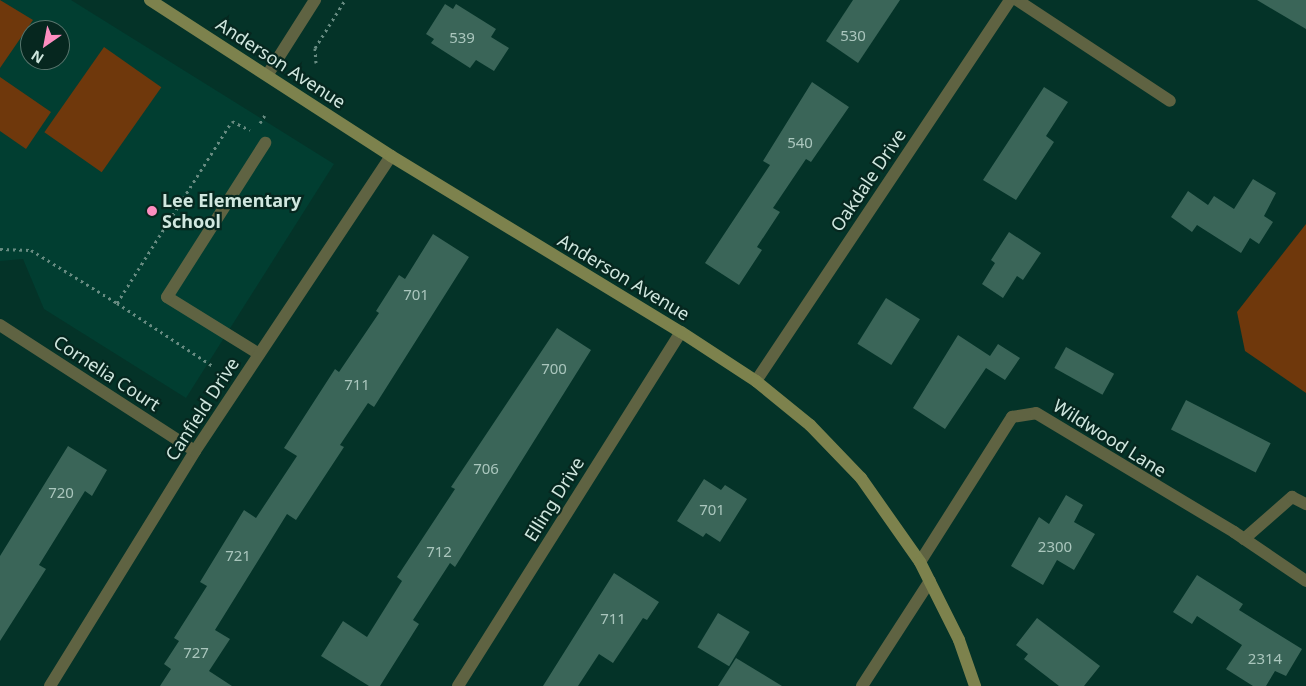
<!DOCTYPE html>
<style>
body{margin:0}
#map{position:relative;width:1306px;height:686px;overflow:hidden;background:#043328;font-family:"Noto Sans",sans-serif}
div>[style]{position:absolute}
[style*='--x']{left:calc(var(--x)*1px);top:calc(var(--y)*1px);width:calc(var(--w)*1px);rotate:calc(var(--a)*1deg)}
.built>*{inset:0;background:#013e31}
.green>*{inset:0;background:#6f380c;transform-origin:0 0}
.building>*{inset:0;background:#3a6558;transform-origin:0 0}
.path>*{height:3px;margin-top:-1.5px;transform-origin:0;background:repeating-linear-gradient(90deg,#678b81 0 2.5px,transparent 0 6.5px)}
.service>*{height:12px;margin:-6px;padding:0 6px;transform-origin:6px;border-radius:6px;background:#5f6342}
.minor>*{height:12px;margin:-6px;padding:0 6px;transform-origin:6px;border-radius:6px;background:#5f6342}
.secondary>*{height:12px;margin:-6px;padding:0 6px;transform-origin:6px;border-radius:6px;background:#7d824d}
.dots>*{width:14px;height:14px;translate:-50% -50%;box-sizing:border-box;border:2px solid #06271f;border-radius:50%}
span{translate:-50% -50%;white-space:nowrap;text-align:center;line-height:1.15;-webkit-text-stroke:4.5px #06271f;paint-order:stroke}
.number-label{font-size:15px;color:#aac6bd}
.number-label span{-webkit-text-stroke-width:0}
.street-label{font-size:18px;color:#d0e7df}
.poi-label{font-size:18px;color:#d0e7df;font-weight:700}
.left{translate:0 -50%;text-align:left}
.north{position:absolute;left:20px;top:20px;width:50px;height:50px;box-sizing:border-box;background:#06271f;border:1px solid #57746c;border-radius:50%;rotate:213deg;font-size:14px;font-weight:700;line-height:20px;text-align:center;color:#d0e7df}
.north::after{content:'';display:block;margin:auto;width:18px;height:22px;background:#fd8ec0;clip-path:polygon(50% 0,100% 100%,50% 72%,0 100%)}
</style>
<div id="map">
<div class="built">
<i style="clip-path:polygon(evenodd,0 0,71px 0,334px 164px,186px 398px,44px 309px,23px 259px,0 261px,0 0,30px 30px,60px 30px,60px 60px,30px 60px,30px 30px)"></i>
</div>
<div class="green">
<i style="clip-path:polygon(0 0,33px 20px,0 68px)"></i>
<i style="left:104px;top:47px;width:70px;height:104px;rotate:35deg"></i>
<i style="clip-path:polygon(0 77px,51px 112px,26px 149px,0 131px)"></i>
<i style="clip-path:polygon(1306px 224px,1306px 393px,1245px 351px,1237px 312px)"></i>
</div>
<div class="building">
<i style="clip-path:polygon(853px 0,900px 0,858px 63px,826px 41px)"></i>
<i style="clip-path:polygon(1257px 0,1306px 0,1306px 29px)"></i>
<i style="clip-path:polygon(445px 4px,453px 9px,456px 4px,496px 29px,491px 37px,509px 48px,494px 71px,476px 60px,470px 68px,431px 43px,434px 39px,426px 34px)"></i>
<i style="clip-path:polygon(812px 82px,849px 107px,811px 162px,806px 159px,773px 208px,780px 212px,757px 247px,762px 250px,739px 285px,705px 263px,770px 165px,763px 161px)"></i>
<i style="clip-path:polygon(1044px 87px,1068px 102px,1046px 136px,1054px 142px,1016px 200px,983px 180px)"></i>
<i style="clip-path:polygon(1253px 179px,1276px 193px,1264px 216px,1273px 222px,1259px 244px,1250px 238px,1241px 253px,1197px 225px,1192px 232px,1171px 217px,1188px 191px,1208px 205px,1214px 196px,1234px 209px)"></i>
<i style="clip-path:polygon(1009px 232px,1041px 253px,1023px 280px,1017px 276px,1003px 298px,982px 284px,995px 263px,991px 260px)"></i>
<i style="clip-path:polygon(433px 234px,469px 257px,374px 407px,368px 403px,340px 445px,344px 447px,296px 520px,287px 514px,215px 630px,230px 639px,209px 671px,232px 686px,160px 686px,171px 669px,164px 664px,179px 641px,174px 638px,207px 586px,200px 582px,244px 510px,256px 518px,297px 456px,284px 448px,335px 369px,339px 372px,379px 313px,376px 311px,399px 275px,405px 279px)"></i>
<i style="left:886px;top:298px;width:40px;height:54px;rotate:32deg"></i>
<i style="clip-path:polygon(557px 328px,591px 350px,455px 567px,450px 563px,413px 620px,419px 624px,380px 686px,369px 686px,321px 656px,343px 621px,367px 637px,402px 581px,397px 577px,455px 489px,451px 487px)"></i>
<i style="clip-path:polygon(958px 335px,990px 356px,998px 344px,1020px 358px,1005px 380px,986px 368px,945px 429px,913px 408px)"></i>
<i style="left:1066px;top:347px;width:55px;height:24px;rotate:29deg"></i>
<i style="left:1186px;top:400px;width:95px;height:33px;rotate:27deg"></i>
<i style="clip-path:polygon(68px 446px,107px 470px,92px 496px,85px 491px,39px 565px,46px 569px,0 641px,0 556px)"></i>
<i style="clip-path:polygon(704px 479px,721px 490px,725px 485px,747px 499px,720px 542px,706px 533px,703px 537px,677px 521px)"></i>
<i style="clip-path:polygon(1066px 495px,1083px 505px,1074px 522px,1095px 534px,1074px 570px,1057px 560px,1043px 585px,1011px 566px,1039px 517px,1049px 524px)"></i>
<i style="clip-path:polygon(614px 573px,659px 602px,647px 620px,643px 618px,613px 663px,599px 654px,578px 686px,543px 686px)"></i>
<i style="clip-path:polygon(1197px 575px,1243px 604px,1239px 610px,1302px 649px,1286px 676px,1275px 671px,1266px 686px,1253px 686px,1226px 669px,1242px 645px,1197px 616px,1192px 624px,1173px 612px)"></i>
<i style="left:718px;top:613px;width:37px;height:40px;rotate:31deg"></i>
<i style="clip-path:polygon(1037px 618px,1100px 666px,1084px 686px,1059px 686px,1024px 659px,1028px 654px,1016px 645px)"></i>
<i style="clip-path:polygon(736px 658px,782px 686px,718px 686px)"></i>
</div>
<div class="path">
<i style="--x:316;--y:63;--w:15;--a:-94"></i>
<i style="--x:315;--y:48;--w:57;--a:-58"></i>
<i style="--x:260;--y:123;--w:9;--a:-58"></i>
<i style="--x:0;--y:249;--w:31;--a:2"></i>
<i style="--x:31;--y:250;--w:101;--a:31.6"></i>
<i style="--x:117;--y:303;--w:215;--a:-57.7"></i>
<i style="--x:232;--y:121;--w:20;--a:27"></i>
<i style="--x:117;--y:303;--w:116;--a:33.4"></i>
</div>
<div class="service">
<i style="--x:259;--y:354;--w:108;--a:-148.2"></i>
<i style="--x:167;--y:297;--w:183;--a:-57.5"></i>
<i style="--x:1244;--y:539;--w:64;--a:-41.2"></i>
<i style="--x:1292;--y:497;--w:16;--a:27"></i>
</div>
<div class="minor">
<i style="--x:1017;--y:0;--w:183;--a:33.4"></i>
<i style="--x:268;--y:74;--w:88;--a:-57.6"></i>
<i style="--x:0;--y:325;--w:232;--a:32.9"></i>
<i style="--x:756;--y:381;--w:458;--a:-56.3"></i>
<i style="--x:920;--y:562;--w:172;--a:-57.6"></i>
<i style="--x:1012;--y:417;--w:24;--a:-9"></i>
<i style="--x:1036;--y:413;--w:231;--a:31"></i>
<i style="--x:1234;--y:532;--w:87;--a:34.2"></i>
<i style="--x:50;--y:686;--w:276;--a:-58.3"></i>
<i style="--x:195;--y:451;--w:354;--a:-56.4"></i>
<i style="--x:458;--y:686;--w:418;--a:-57.8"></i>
<i style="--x:862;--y:686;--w:125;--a:-57.1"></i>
</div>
<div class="secondary">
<i style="--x:150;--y:0;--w:287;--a:32.9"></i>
<i style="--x:391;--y:156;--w:339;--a:31.3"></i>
<i style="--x:681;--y:332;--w:90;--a:33.2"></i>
<i style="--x:756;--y:381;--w:70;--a:39.2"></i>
<i style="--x:810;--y:425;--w:74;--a:46.1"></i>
<i style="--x:861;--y:478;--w:103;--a:54.9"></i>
<i style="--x:920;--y:562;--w:87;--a:63.4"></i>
<i style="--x:959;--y:640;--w:49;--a:70.8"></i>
</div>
<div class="dots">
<i style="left:152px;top:211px;background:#fd8ec0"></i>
</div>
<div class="number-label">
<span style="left:853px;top:36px">530</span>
<span style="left:462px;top:38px">539</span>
<span style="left:800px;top:143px">540</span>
<span style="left:416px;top:295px">701</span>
<span style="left:554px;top:369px">700</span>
<span style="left:357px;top:385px">711</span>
<span style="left:486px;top:469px">706</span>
<span style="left:61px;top:493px">720</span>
<span style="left:712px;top:510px">701</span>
<span style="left:1055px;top:547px">2300</span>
<span style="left:439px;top:552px">712</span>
<span style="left:238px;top:556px">721</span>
<span style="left:613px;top:619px">711</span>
<span style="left:196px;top:653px">727</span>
<span style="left:1265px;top:659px">2314</span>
</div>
<div class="street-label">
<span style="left:281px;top:63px;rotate:33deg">Anderson Avenue</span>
<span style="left:868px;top:180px;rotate:-56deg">Oakdale Drive</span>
<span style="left:624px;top:277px;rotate:31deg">Anderson Avenue</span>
<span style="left:107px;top:373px;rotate:33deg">Cornelia Court</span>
<span style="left:202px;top:409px;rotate:-57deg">Canfield Drive</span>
<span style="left:1110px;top:438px;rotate:32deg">Wildwood Lane</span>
<span style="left:554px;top:499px;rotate:-58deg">Elling Drive</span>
</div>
<div class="poi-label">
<span class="left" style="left:162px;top:211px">Lee Elementary<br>School</span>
</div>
<div class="north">N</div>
</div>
